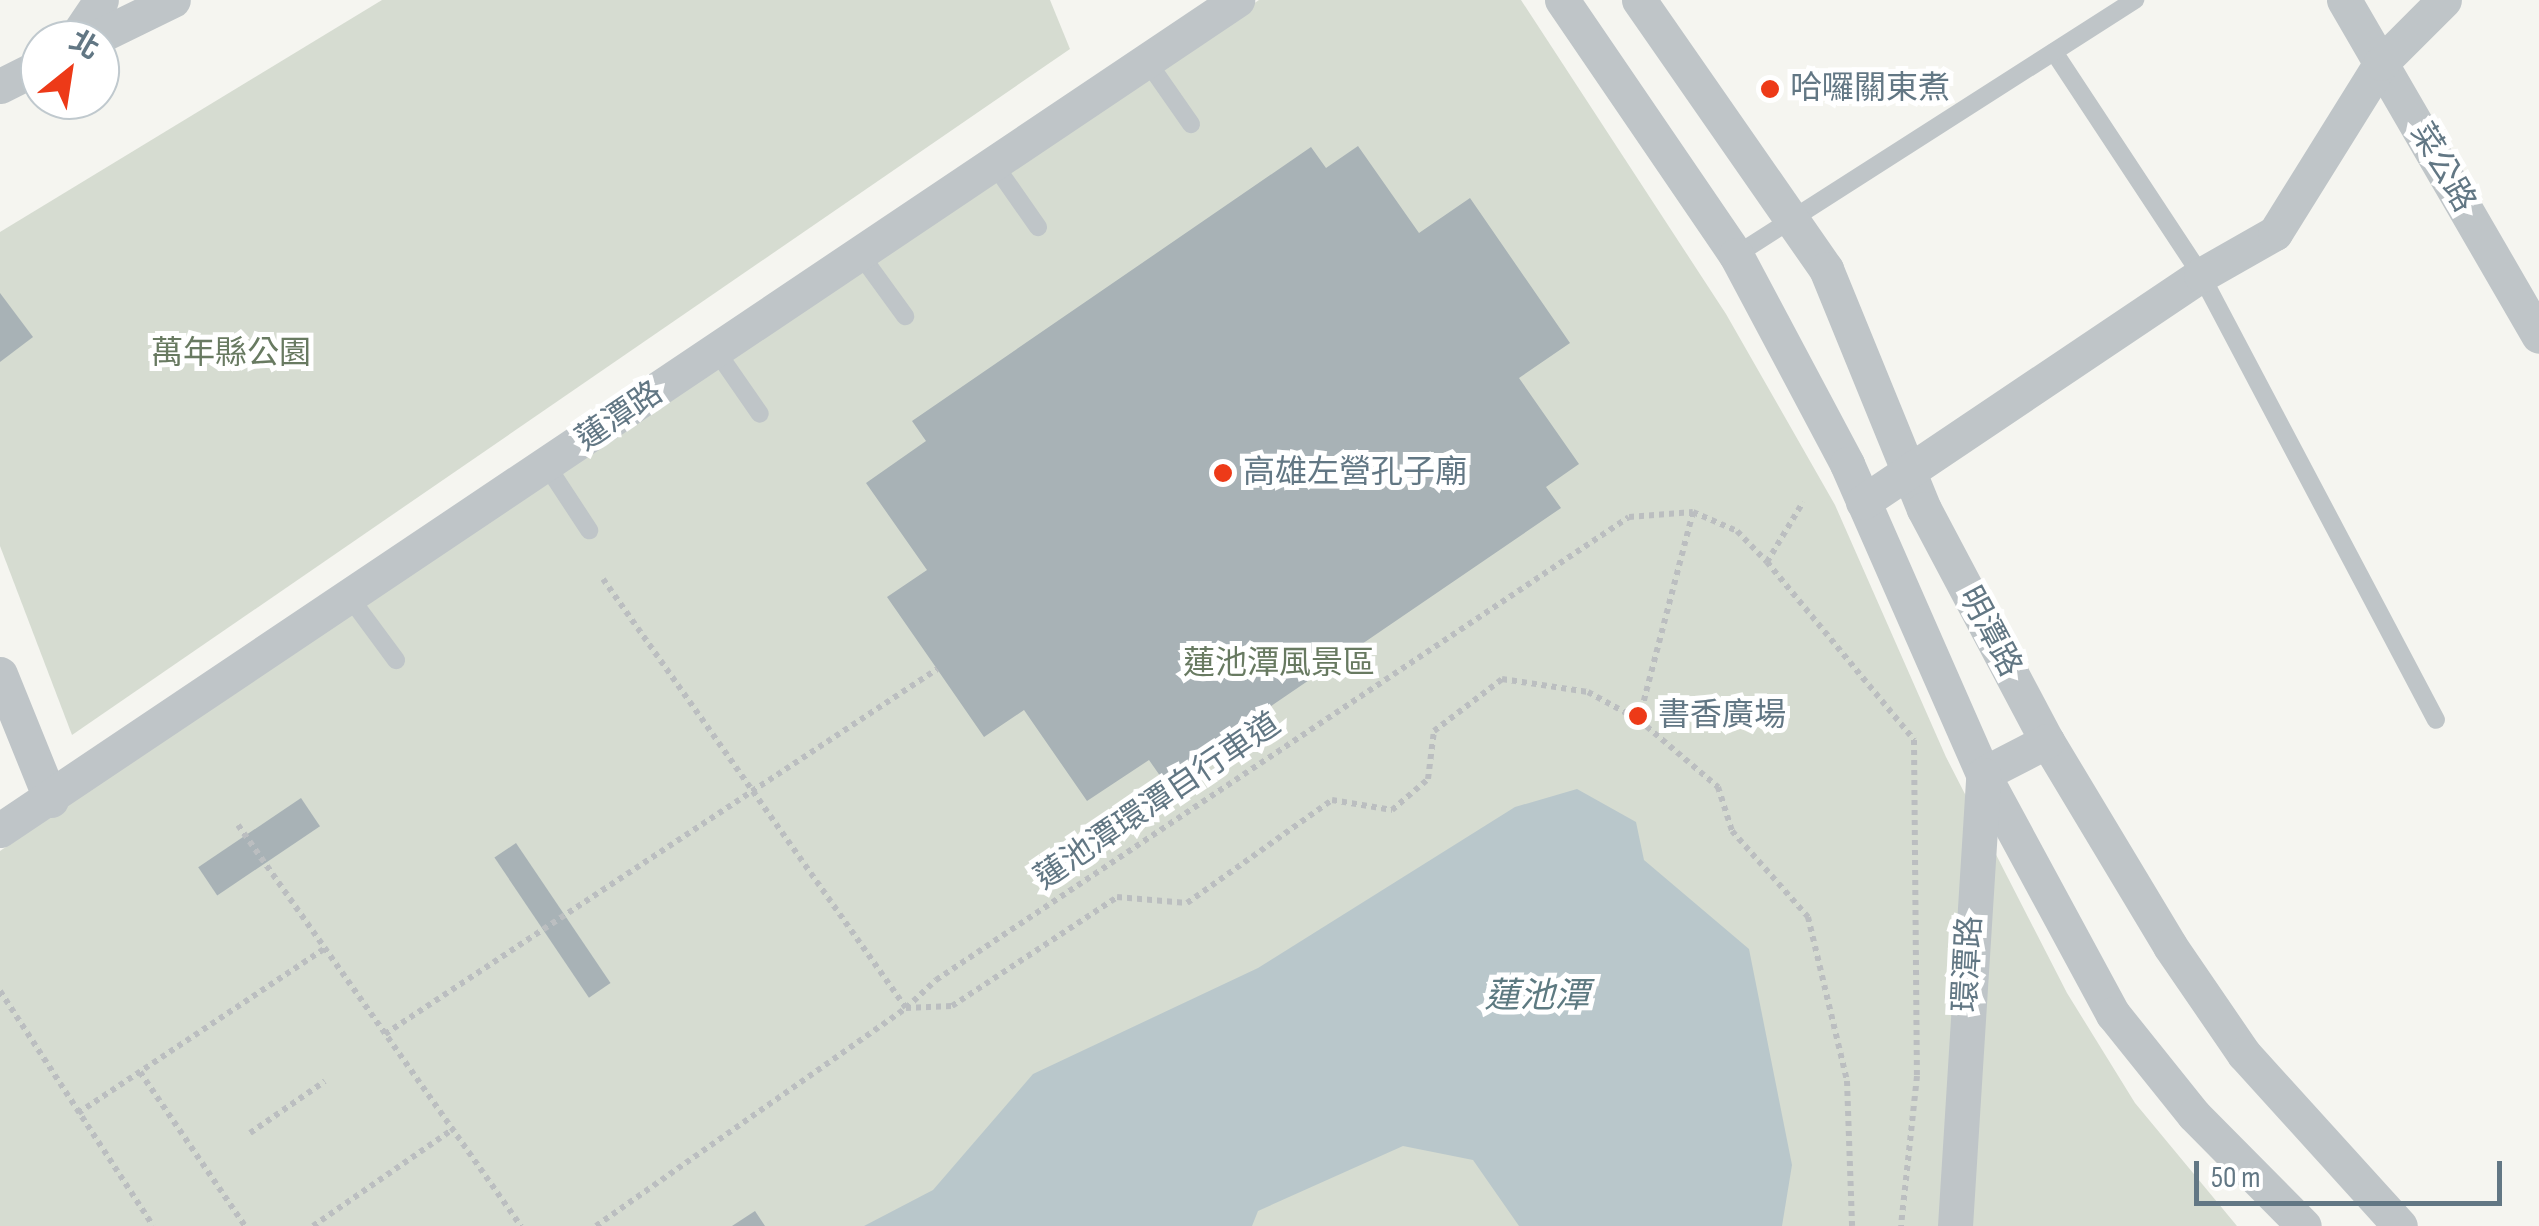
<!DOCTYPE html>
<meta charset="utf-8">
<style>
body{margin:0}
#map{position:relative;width:2539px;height:1226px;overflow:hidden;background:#f5f5f0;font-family:"Sofia Sans Condensed","Noto Sans TC",sans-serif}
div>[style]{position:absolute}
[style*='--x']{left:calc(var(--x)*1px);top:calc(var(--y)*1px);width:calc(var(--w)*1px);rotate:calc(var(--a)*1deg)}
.green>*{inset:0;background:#d6dcd1}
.water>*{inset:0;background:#b9c7cb}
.building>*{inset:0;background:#a8b2b6;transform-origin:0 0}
.path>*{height:6px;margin-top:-3px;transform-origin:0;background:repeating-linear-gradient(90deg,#bbbec0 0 5px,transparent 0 10px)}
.lane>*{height:18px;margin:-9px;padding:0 9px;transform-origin:9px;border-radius:9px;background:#bfc5c8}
.street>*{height:35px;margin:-17.5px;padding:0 17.5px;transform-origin:17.5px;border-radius:17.5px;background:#bfc5c8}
.dots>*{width:28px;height:28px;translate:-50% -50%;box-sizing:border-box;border:5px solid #fff;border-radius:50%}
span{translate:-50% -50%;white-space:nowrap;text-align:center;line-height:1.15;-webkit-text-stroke:10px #fff;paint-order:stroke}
.poi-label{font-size:32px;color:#627784}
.left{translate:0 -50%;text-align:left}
.street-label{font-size:32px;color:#627784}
.park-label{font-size:32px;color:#687a61}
.water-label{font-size:35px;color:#5d7a81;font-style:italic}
.north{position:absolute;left:20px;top:20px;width:100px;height:100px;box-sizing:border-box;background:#fff;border:2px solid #c0c9ce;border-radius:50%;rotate:30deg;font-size:28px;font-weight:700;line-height:40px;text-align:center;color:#627784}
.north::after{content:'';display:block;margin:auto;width:35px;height:45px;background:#ed3a18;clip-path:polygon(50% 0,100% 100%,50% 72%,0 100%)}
.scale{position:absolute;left:2194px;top:1161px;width:308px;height:45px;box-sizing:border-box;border:5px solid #627784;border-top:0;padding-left:12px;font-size:30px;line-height:35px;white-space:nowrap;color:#627784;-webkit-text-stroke:8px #fff;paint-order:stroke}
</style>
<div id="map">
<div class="green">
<i style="clip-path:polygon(382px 0,1050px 0,1070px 49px,72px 735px,0 546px,0 232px)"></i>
<i style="clip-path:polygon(1259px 0,1521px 0,1726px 314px,1835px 505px,1946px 757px,2067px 993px,2135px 1103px,2237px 1226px,0 1226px,0 851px)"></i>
</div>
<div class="water">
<i style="clip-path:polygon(1577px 789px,1636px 822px,1644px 860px,1749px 949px,1792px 1165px,1782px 1226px,1519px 1226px,1473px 1160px,1403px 1146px,1258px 1211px,1252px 1226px,864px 1226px,933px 1190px,1033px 1074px,1258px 968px,1515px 807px)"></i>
</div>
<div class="building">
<i style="clip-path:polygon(1358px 146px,1419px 233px,1470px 198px,1570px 343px,1519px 378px,1579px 464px,1546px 487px,1561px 508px,1163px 780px,1149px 760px,1087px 801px,1024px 710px,984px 737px,937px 669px,887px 597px,927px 570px,866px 483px,926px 441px,912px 421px,1311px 147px,1326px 168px)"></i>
<i style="clip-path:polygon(0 293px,33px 337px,0 362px)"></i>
<i style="left:301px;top:798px;width:34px;height:124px;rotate:56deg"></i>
<i style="left:516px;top:843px;width:169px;height:26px;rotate:56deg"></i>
<i style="clip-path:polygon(755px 1211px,765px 1226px,732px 1226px)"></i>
</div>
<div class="path">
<i style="--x:1693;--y:512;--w:215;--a:104.6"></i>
<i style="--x:1639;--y:720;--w:104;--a:40.3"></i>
<i style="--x:1718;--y:787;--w:46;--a:72.3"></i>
<i style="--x:1732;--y:831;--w:115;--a:48.5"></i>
<i style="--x:1808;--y:917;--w:169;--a:76.6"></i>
<i style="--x:1847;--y:1081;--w:145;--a:88"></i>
<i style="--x:1767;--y:562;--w:70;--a:-59"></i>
<i style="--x:603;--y:579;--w:525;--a:54.77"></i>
<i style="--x:906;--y:1008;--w:46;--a:-2.5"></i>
<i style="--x:952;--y:1006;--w:198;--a:-33.4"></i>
<i style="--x:1117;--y:897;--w:70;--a:4.9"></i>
<i style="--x:1187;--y:903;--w:178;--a:-35.4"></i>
<i style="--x:1332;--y:800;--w:61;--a:9.5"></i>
<i style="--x:1392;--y:810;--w:48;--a:-40.7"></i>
<i style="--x:1428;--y:779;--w:48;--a:-82.9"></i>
<i style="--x:1434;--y:731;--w:86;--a:-37.4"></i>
<i style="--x:1502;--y:679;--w:87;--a:8.6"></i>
<i style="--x:1588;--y:692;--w:58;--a:28.8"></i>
<i style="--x:238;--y:825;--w:491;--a:54.8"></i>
<i style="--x:0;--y:991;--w:280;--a:56.9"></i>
<i style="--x:385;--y:1034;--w:662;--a:-33.47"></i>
<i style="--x:140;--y:1072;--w:186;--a:55.7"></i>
<i style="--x:78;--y:1113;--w:296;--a:-33.7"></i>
<i style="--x:250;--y:1133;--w:91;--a:-34.7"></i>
<i style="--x:313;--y:1226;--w:170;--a:-34.7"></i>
<i style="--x:596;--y:1226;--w:379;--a:-35.1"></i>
<i style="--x:906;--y:1008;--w:41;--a:-43"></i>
<i style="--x:936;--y:980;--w:833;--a:-33.75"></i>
<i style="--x:1629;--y:517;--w:64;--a:-4.5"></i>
<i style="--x:1693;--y:512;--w:48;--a:23.4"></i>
<i style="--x:1737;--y:531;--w:43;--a:45.9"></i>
<i style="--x:1767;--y:562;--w:231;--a:50.4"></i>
<i style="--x:1914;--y:740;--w:336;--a:89.5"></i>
<i style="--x:1917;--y:1076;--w:151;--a:96.1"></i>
</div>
<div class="lane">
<i style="--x:2054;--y:52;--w:267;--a:56.6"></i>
<i style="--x:2201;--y:275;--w:503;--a:62.16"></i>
<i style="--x:1147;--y:61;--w:77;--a:55.1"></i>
<i style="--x:994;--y:164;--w:77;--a:55.1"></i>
<i style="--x:860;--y:254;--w:77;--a:54"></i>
<i style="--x:1736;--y:255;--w:474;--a:-32.6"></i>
<i style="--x:717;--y:352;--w:75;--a:55.3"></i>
<i style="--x:547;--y:466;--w:77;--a:56.7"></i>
<i style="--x:351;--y:599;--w:76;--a:53.6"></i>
</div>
<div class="street">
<i style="--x:1562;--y:0;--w:309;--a:55.7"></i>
<i style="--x:1736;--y:255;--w:237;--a:62"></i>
<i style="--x:1847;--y:464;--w:339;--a:66.3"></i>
<i style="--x:1983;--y:774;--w:273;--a:61.6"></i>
<i style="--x:2113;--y:1014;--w:129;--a:51.3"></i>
<i style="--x:2194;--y:1115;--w:156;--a:45.3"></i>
<i style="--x:1639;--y:0;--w:328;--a:55.2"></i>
<i style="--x:1826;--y:269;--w:259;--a:67.8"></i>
<i style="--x:1924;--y:509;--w:263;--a:62.1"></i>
<i style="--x:2047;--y:741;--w:239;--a:59"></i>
<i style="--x:2170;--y:946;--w:131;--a:55.6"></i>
<i style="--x:2244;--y:1054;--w:232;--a:47.8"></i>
<i style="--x:2344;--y:0;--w:388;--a:59.9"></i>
<i style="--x:74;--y:40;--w:48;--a:-56"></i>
<i style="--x:91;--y:40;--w:91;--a:-26"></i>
<i style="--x:0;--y:86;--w:45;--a:-26.6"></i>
<i style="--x:1863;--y:502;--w:407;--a:-33.9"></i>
<i style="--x:2201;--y:275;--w:85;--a:-29.6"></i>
<i style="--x:2275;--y:233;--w:200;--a:-58.1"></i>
<i style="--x:2381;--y:63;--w:89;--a:-45"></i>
<i style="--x:0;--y:674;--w:136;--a:68"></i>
<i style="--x:1983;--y:774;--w:72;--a:-27.3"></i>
<i style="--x:0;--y:830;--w:1490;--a:-33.86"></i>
<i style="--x:1955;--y:1226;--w:452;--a:-86.4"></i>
</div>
<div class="dots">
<i style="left:1770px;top:89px;background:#ed3a18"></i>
<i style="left:1223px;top:473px;background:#ed3a18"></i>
<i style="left:1638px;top:716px;background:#ed3a18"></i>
</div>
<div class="poi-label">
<span class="left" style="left:1790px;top:89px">哈囉關東煮</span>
<span class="left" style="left:1243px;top:473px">高雄左營孔子廟</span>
<span class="left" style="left:1658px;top:716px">書香廣場</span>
</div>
<div class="street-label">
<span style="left:2442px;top:168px;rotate:60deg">菜公路</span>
<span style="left:620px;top:417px;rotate:-34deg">蓮潭路</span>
<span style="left:1989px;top:632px;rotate:62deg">明潭路</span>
<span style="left:1158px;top:802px;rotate:-34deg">蓮池潭環潭自行車道</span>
<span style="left:1969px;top:964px;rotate:-87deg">環潭路</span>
</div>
<div class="park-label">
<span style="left:231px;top:354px">萬年縣公園</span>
<span style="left:1279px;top:664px">蓮池潭風景區</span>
</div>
<div class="water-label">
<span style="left:1537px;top:997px">蓮池潭</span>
</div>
<div class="north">北</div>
<div class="scale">50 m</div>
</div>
